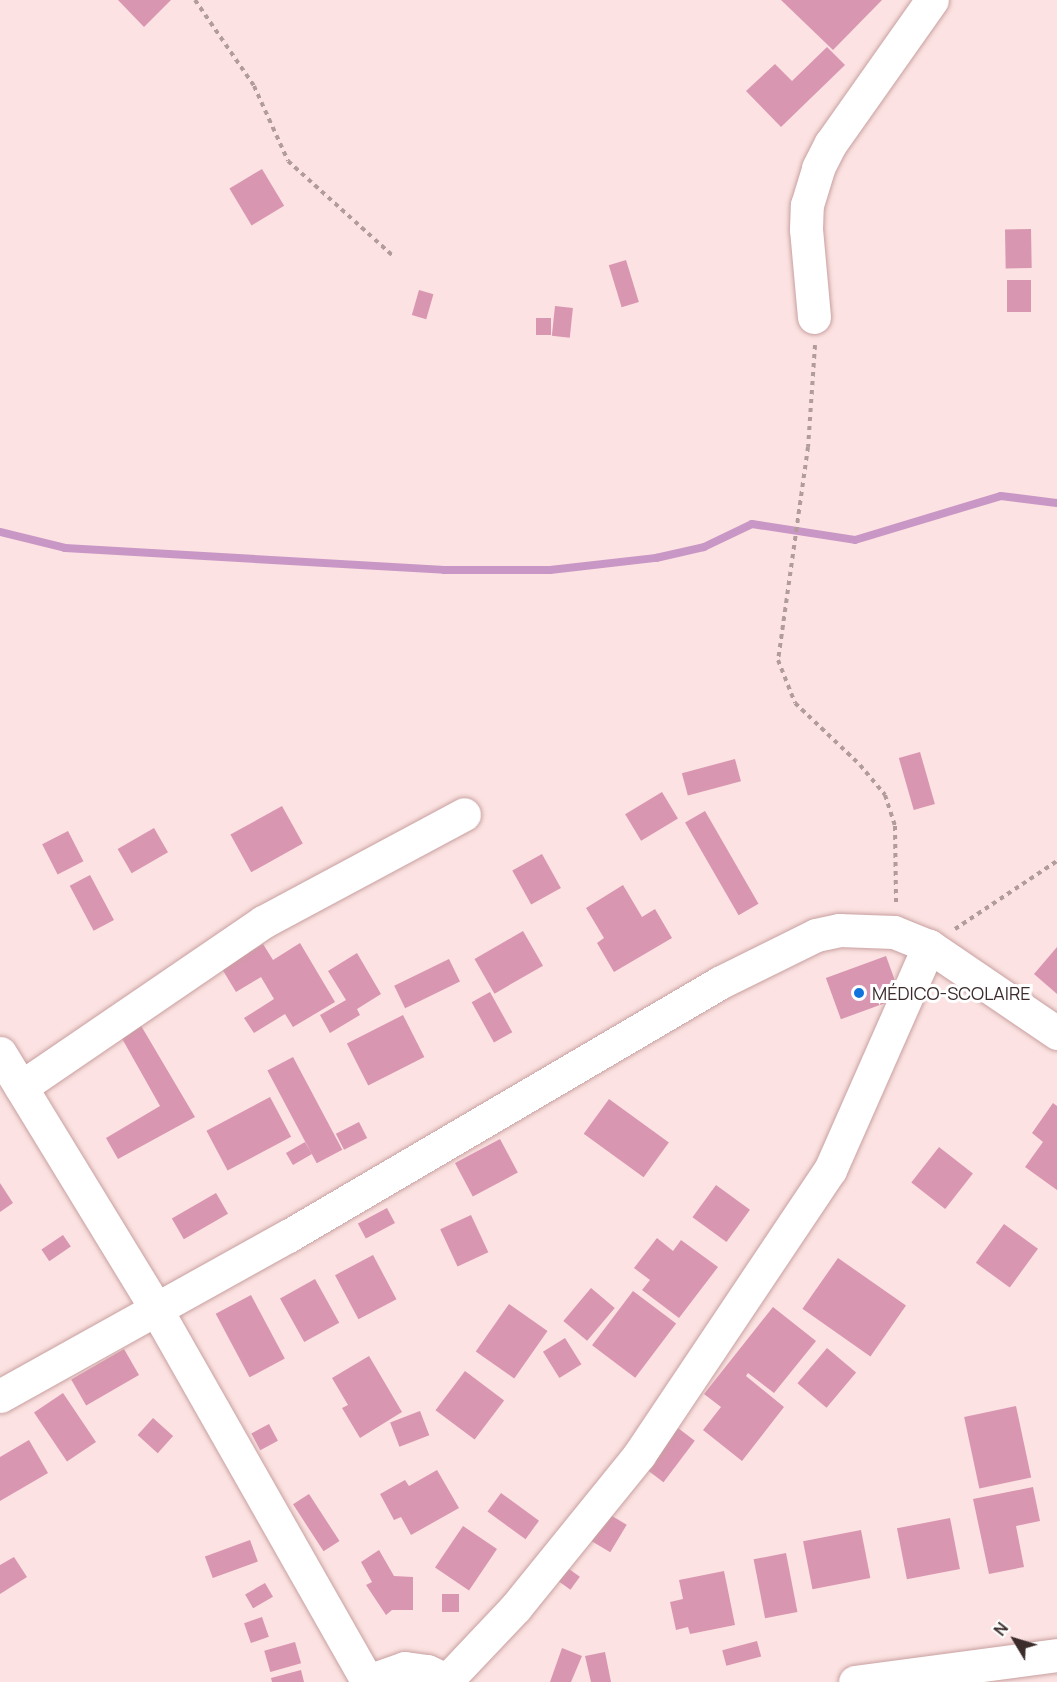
<!DOCTYPE html>
<meta charset="utf-8">
<style>
body{margin:0}
#map{position:relative;width:1057px;height:1682px;overflow:hidden;background:#fce2e2;font-family:Manrope,sans-serif}
div>[style]{position:absolute}
[style*='--x']{left:calc(var(--x)*1px);top:calc(var(--y)*1px);width:calc(var(--w)*1px);rotate:calc(var(--a)*1deg)}
.stream>*{height:8px;margin:-4px;padding:0 4px;transform-origin:4px;border-radius:4px;background:#c997c5}
.building>*{inset:0;background:#d996b1;transform-origin:0 0}
.path>*{height:4px;margin-top:-2px;transform-origin:0;background:repeating-linear-gradient(90deg,#b19b9b 0 4.5px,transparent 0 9px)}
.roads{filter:drop-shadow(0 0 2px #c8a0a0) drop-shadow(0 0 2px #c8a0a0)}
.minor>*{height:33px;margin:-16.5px;padding:0 16.5px;transform-origin:16.5px;border-radius:16.5px;background:#fff}
.dots>*{width:16px;height:16px;translate:-50% -50%;box-sizing:border-box;border:3px solid #fff;border-radius:50%}
span{translate:-50% -50%;white-space:nowrap;text-align:center;line-height:1.15;-webkit-text-stroke:6px #fff;paint-order:stroke}
.poi-label{font-size:18px;color:#3c2c2c}
.left{translate:0 -50%;text-align:left}
.north{position:absolute;left:985px;top:1610px;width:60px;height:60px;-webkit-text-stroke:4px #fff;paint-order:stroke;rotate:308deg;font-size:16px;font-weight:700;line-height:24px;text-align:center;color:#3c2c2c}
.north::after{content:'';display:block;margin:auto;width:21px;height:27px;background:#3c2c2c;clip-path:polygon(50% 0,100% 100%,50% 72%,0 100%)}
</style>
<div id="map">
<div class="stream">
<i style="--x:0;--y:532;--w:67;--a:13.8"></i>
<i style="--x:65;--y:548;--w:380;--a:3.3"></i>
<i style="--x:444;--y:570;--w:106;--a:0"></i>
<i style="--x:550;--y:570;--w:107;--a:-6.5"></i>
<i style="--x:656;--y:558;--w:49;--a:-12.9"></i>
<i style="--x:704;--y:547;--w:53;--a:-25.6"></i>
<i style="--x:752;--y:524;--w:104;--a:8.8"></i>
<i style="--x:855;--y:540;--w:152;--a:-16.8"></i>
<i style="--x:1001;--y:496;--w:56;--a:7.1"></i>
</div>
<div class="building">
<i style="clip-path:polygon(118px 0,171px 0,144px 27px)"></i>
<i style="clip-path:polygon(781px 0,882px 0,833px 50px)"></i>
<i style="clip-path:polygon(827px 47px,845px 65px,781px 127px,746px 91px,775px 64px,792px 81px)"></i>
<i style="left:262px;top:169px;width:43px;height:38px;rotate:59deg"></i>
<i style="left:1031px;top:229px;width:39px;height:26px;rotate:89deg"></i>
<i style="left:626px;top:260px;width:44px;height:18px;rotate:73deg"></i>
<i style="left:1007px;top:280px;width:24px;height:32px"></i>
<i style="left:419px;top:290px;width:15px;height:26px;rotate:16deg"></i>
<i style="left:555px;top:306px;width:18px;height:30px;rotate:6deg"></i>
<i style="left:536px;top:318px;width:15px;height:17px"></i>
<i style="left:920px;top:752px;width:54px;height:22px;rotate:74deg"></i>
<i style="left:735px;top:759px;width:23px;height:55px;rotate:75deg"></i>
<i style="left:662px;top:792px;width:31px;height:43px;rotate:59deg"></i>
<i style="left:282px;top:806px;width:43px;height:59px;rotate:61deg"></i>
<i style="left:705px;top:811px;width:107px;height:23px;rotate:60deg"></i>
<i style="left:154px;top:828px;width:28px;height:42px;rotate:60deg"></i>
<i style="left:68px;top:831px;width:34px;height:29px;rotate:63deg"></i>
<i style="left:542px;top:854px;width:39px;height:34px;rotate:61deg"></i>
<i style="left:90px;top:875px;width:51px;height:23px;rotate:62deg"></i>
<i style="clip-path:polygon(623px 885px,642px 917px,655px 909px,672px 938px,614px 972px,597px 943px,604px 938px,586px 908px)"></i>
<i style="left:523px;top:931px;width:40px;height:56px;rotate:60deg"></i>
<i style="clip-path:polygon(300px 943px,335px 1002px,293px 1027px,285px 1014px,254px 1033px,244px 1018px,274px 999px,261px 977px,236px 992px,222px 969px,263px 944px,273px 960px)"></i>
<i style="clip-path:polygon(1057px 947px,1057px 994px,1034px 974px)"></i>
<i style="clip-path:polygon(357px 953px,381px 994px,357px 1009px,360px 1015px,330px 1033px,320px 1015px,346px 1000px,328px 971px)"></i>
<i style="left:886px;top:956px;width:44px;height:64px;rotate:70deg"></i>
<i style="left:449px;top:959px;width:25px;height:61px;rotate:64deg"></i>
<i style="left:490px;top:992px;width:46px;height:21px;rotate:61deg"></i>
<i style="left:403px;top:1015px;width:47px;height:63px;rotate:63deg"></i>
<i style="clip-path:polygon(140px 1024px,195px 1117px,118px 1159px,106px 1138px,160px 1106px,120px 1035px)"></i>
<i style="left:293px;top:1057px;width:105px;height:29px;rotate:62deg"></i>
<i style="left:270px;top:1097px;width:45px;height:72px;rotate:62deg"></i>
<i style="left:609px;top:1099px;width:74px;height:43px;rotate:36deg"></i>
<i style="clip-path:polygon(1053px 1103px,1057px 1106px,1057px 1190px,1025px 1167px,1043px 1142px,1032px 1133px)"></i>
<i style="left:359px;top:1122px;width:18px;height:26px;rotate:63deg"></i>
<i style="left:500px;top:1139px;width:38px;height:51px;rotate:62deg"></i>
<i style="left:305px;top:1142px;width:14px;height:22px;rotate:60deg"></i>
<i style="left:939px;top:1147px;width:43px;height:45px;rotate:38deg"></i>
<i style="clip-path:polygon(0 1183px,13px 1203px,0 1212px)"></i>
<i style="left:716px;top:1185px;width:42px;height:40px;rotate:36deg"></i>
<i style="left:216px;top:1193px;width:24px;height:51px;rotate:60deg"></i>
<i style="left:387px;top:1208px;width:17px;height:33px;rotate:62deg"></i>
<i style="left:471px;top:1215px;width:41px;height:34px;rotate:65deg"></i>
<i style="left:1004px;top:1224px;width:42px;height:48px;rotate:36deg"></i>
<i style="left:63px;top:1235px;width:14px;height:26px;rotate:56deg"></i>
<i style="clip-path:polygon(657px 1238px,673px 1251px,681px 1240px,718px 1267px,679px 1318px,642px 1290px,650px 1280px,634px 1268px)"></i>
<i style="left:373px;top:1255px;width:50px;height:43px;rotate:62deg"></i>
<i style="left:838px;top:1258px;width:83px;height:62px;rotate:35deg"></i>
<i style="left:315px;top:1279px;width:50px;height:40px;rotate:61deg"></i>
<i style="left:591px;top:1288px;width:31px;height:43px;rotate:40deg"></i>
<i style="left:633px;top:1291px;width:54px;height:68px;rotate:37deg"></i>
<i style="left:251px;top:1295px;width:72px;height:40px;rotate:62deg"></i>
<i style="left:509px;top:1304px;width:47px;height:58px;rotate:35deg"></i>
<i style="clip-path:polygon(773px 1307px,816px 1341px,774px 1393px,748px 1373px,746px 1376px,784px 1407px,742px 1461px,703px 1430px,721px 1407px,704px 1394px)"></i>
<i style="left:565px;top:1338px;width:31px;height:26px;rotate:58deg"></i>
<i style="left:827px;top:1348px;width:38px;height:46px;rotate:40deg"></i>
<i style="left:124px;top:1349px;width:30px;height:61px;rotate:60deg"></i>
<i style="clip-path:polygon(369px 1356px,402px 1412px,360px 1438px,342px 1408px,348px 1405px,332px 1378px)"></i>
<i style="left:465px;top:1371px;width:49px;height:49px;rotate:37deg"></i>
<i style="left:63px;top:1393px;width:59px;height:35px;rotate:56deg"></i>
<i style="left:1016px;top:1406px;width:73px;height:53px;rotate:78deg"></i>
<i style="left:420px;top:1411px;width:26px;height:32px;rotate:69deg"></i>
<i style="left:153px;top:1418px;width:27px;height:23px;rotate:42deg"></i>
<i style="left:269px;top:1424px;width:19px;height:20px;rotate:62deg"></i>
<i style="left:678px;top:1428px;width:21px;height:52px;rotate:37deg"></i>
<i style="clip-path:polygon(29px 1440px,48px 1473px,0 1501px,0 1457px)"></i>
<i style="clip-path:polygon(437px 1470px,459px 1508px,411px 1535px,401px 1517px,394px 1520px,380px 1494px,405px 1480px,409px 1486px)"></i>
<i style="clip-path:polygon(1033px 1487px,1040px 1521px,1016px 1526px,1024px 1567px,989px 1574px,973px 1499px)"></i>
<i style="left:501px;top:1493px;width:47px;height:23px;rotate:36deg"></i>
<i style="left:309px;top:1494px;width:56px;height:19px;rotate:57deg"></i>
<i style="left:607px;top:1513px;width:23px;height:32px;rotate:31deg"></i>
<i style="left:950px;top:1518px;width:52px;height:54px;rotate:79deg"></i>
<i style="left:463px;top:1526px;width:41px;height:50px;rotate:34deg"></i>
<i style="left:861px;top:1530px;width:49px;height:59px;rotate:79deg"></i>
<i style="left:250px;top:1540px;width:23px;height:48px;rotate:70deg"></i>
<i style="clip-path:polygon(379px 1550px,394px 1576px,413px 1577px,413px 1610px,392px 1610px,386px 1615px,366px 1585px,372px 1582px,361px 1562px)"></i>
<i style="left:786px;top:1553px;width:60px;height:33px;rotate:79deg"></i>
<i style="clip-path:polygon(14px 1557px,27px 1577px,0 1594px,0 1565px)"></i>
<i style="left:558px;top:1561px;width:27px;height:16px;rotate:36deg"></i>
<i style="clip-path:polygon(724px 1571px,735px 1625px,690px 1634px,688px 1627px,676px 1630px,670px 1602px,683px 1599px,679px 1580px)"></i>
<i style="left:265px;top:1583px;width:16px;height:23px;rotate:60deg"></i>
<i style="left:442px;top:1594px;width:17px;height:18px"></i>
<i style="left:262px;top:1617px;width:21px;height:19px;rotate:71deg"></i>
<i style="left:757px;top:1641px;width:16px;height:36px;rotate:75deg"></i>
<i style="left:295px;top:1642px;width:22px;height:32px;rotate:74deg"></i>
<i style="clip-path:polygon(562px 1648px,582px 1656px,571px 1682px,550px 1682px)"></i>
<i style="clip-path:polygon(605px 1652px,611px 1682px,591px 1682px,585px 1656px)"></i>
<i style="clip-path:polygon(301px 1670px,304px 1682px,272px 1682px,271px 1678px)"></i>
</div>
<div class="path">
<i style="--x:195;--y:0;--w:104;--a:55.5"></i>
<i style="--x:254;--y:86;--w:82;--a:65.6"></i>
<i style="--x:288;--y:161;--w:142;--a:42.1"></i>
<i style="--x:815;--y:345;--w:102;--a:93.9"></i>
<i style="--x:808;--y:447;--w:215;--a:98"></i>
<i style="--x:778;--y:660;--w:46;--a:68.4"></i>
<i style="--x:795;--y:703;--w:90;--a:43.6"></i>
<i style="--x:860;--y:765;--w:39;--a:50"></i>
<i style="--x:885;--y:795;--w:33;--a:72"></i>
<i style="--x:895;--y:826;--w:76;--a:89.2"></i>
<i style="--x:955;--y:929;--w:123;--a:-33.7"></i>
</div>
<div class="roads">
<div class="minor">
<i style="--x:814;--y:317;--w:88;--a:-95.2"></i>
<i style="--x:806;--y:229;--w:24;--a:-88"></i>
<i style="--x:807;--y:205;--w:39;--a:-73"></i>
<i style="--x:818;--y:168;--w:28;--a:-63"></i>
<i style="--x:831;--y:143;--w:175;--a:-54.8"></i>
<i style="--x:0;--y:1053;--w:300;--a:58.6"></i>
<i style="--x:156;--y:1309;--w:428;--a:60.4"></i>
<i style="--x:21;--y:1087;--w:293;--a:-34.3"></i>
<i style="--x:263;--y:922;--w:228;--a:-28.2"></i>
<i style="--x:0;--y:1396;--w:329;--a:-29.1"></i>
<i style="--x:288;--y:1236;--w:500;--a:-30.4"></i>
<i style="--x:719;--y:983;--w:108;--a:-26.3"></i>
<i style="--x:816;--y:935;--w:24;--a:-12"></i>
<i style="--x:839;--y:930;--w:55;--a:2.1"></i>
<i style="--x:894;--y:932;--w:38;--a:22"></i>
<i style="--x:929;--y:946;--w:155;--a:34.2"></i>
<i style="--x:448;--y:1679;--w:99;--a:-46.6"></i>
<i style="--x:516;--y:1607;--w:196;--a:-51"></i>
<i style="--x:639;--y:1455;--w:343;--a:-56.2"></i>
<i style="--x:830;--y:1170;--w:245;--a:-66.2"></i>
<i style="--x:365;--y:1682;--w:42;--a:-19.3"></i>
<i style="--x:405;--y:1668;--w:22;--a:8"></i>
<i style="--x:427;--y:1671;--w:26;--a:25"></i>
<i style="--x:855;--y:1682;--w:204;--a:-7.6"></i>
</div>
</div>
<div class="dots">
<i style="left:859px;top:993px;background:#1174dd"></i>
</div>
<div class="poi-label">
<span class="left" style="left:872px;top:993px">MÉDICO-SCOLAIRE</span>
</div>
<div class="north">N</div>
</div>
